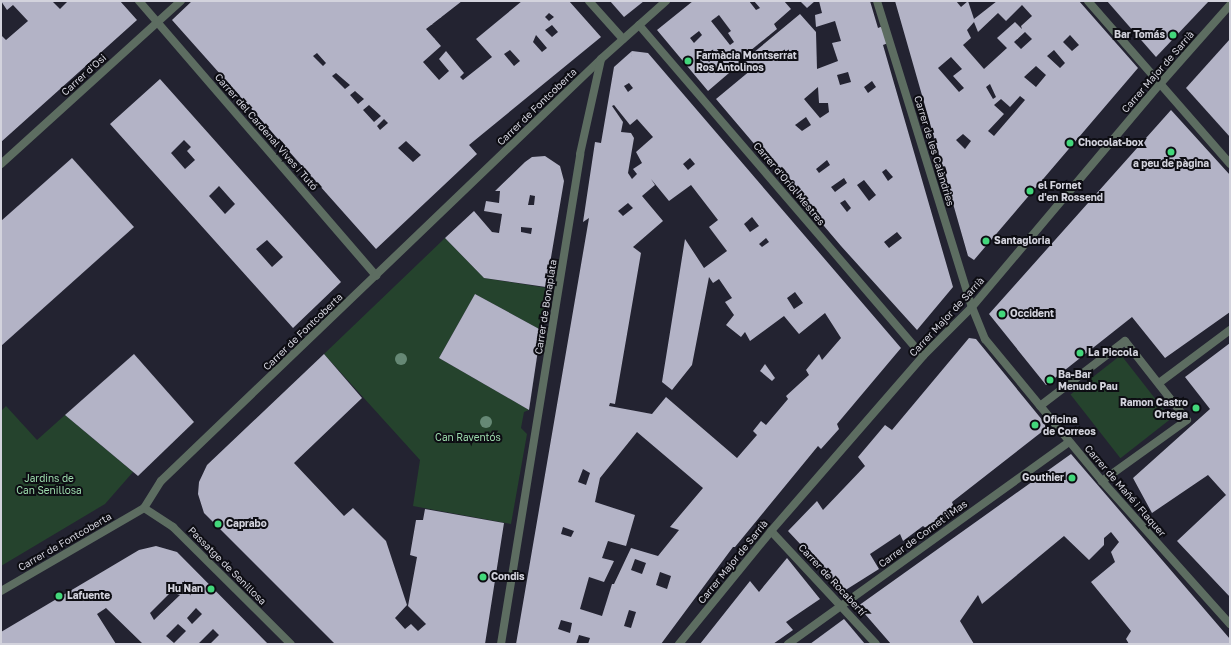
<!DOCTYPE html>
<meta charset="utf-8">
<style>
body{margin:0}
#map{position:relative;width:1231px;height:645px;overflow:hidden;background:#232331;font-family:"Golos Text",sans-serif}
div>[style]{position:absolute}
[style*='--x']{left:calc(var(--x)*1px);top:calc(var(--y)*1px);width:calc(var(--w)*1px);rotate:calc(var(--a)*1deg)}
.green>*{inset:0;background:#25432d;transform-origin:0 0}
.building>*{inset:0;background:#b3b3c6}
.street>*{height:8px;margin:-4px;padding:0 4px;transform-origin:4px;border-radius:4px;background:#5d6d61}
.trees>*{width:12px;height:12px;margin:-6px;border-radius:50%;background:#668875}
.dots>*{width:11px;height:11px;translate:-50% -50%;box-sizing:border-box;border:2px solid #0d0d13;border-radius:50%}
span{translate:-50% -50%;white-space:nowrap;text-align:center;line-height:1.15;-webkit-text-stroke:4px #0d0d13;paint-order:stroke}
.poi-label{font-size:10px;color:#d3d3dd;font-weight:700}
.right{translate:-100% -50%;text-align:right}
.left{translate:0 -50%;text-align:left}
.street-label{font-size:10px;color:#d3d3dd}
.park-label{font-size:10px;color:#9cdaac}
.frame{position:absolute;inset:0;border:2px solid #d3d3dd;pointer-events:none}
</style>
<div id="map">
<div class="green">
<i style="clip-path:polygon(445px 238px,484px 278px,547px 288px,541px 330px,475px 294px,439px 358px,529px 410px,524px 412px,521px 428px,527px 434px,511px 524px,413px 506px,420px 460px,324px 354px)"></i>
<i style="left:1121px;top:355px;width:81px;height:64px;rotate:52deg"></i>
<i style="clip-path:polygon(6px 406px,37px 440px,65px 415px,133px 472px,105px 504px,1px 566px,1px 411px)"></i>
</div>
<div class="building">
<i style="clip-path:polygon(1px 1px,52px 1px,60px 9px,68px 1px,120px 1px,137px 20px,1px 142px,1px 35px,6px 40px,28px 21px,13px 5px,7px 10px)"></i>
<i style="clip-path:polygon(evenodd,192px 1px,462px 1px,426px 29px,441px 46px,423px 62px,439px 80px,449px 71px,439px 59px,446px 51px,464px 73px,460px 77px,463px 80px,492px 57px,476px 39px,522px 1px,569px 1px,601px 37px,469px 145px,477px 154px,376px 249px,172px 20px,192px 1px,549px 13px,554px 17px,549px 21px,545px 17px,549px 13px,192px 1px,552px 25px,558px 32px,552px 37px,545px 30px,552px 25px,192px 1px,536px 35px,547px 48px,542px 52px,533px 42px,536px 35px,192px 1px,510px 50px,520px 61px,514px 66px,504px 54px,510px 50px,192px 1px,317px 53px,326px 63px,323px 66px,313px 56px,317px 53px,192px 1px,336px 73px,350px 85px,345px 89px,332px 76px,336px 73px,192px 1px,355px 91px,364px 99px,358px 104px,350px 95px,355px 91px,192px 1px,369px 105px,381px 116px,374px 122px,363px 110px,369px 105px,192px 1px,384px 119px,388px 123px,380px 130px,377px 126px,384px 119px,192px 1px,406px 141px,421px 155px,413px 162px,398px 148px,406px 141px)"></i>
<i style="clip-path:polygon(610px 1px,644px 1px,624px 17px)"></i>
<i style="clip-path:polygon(evenodd,693px 1px,749px 1px,756px 10px,760px 8px,754px 1px,784px 1px,791px 9px,774px 24px,777px 29px,745px 55px,747px 58px,800px 14px,816px 32px,817px 69px,838px 61px,832px 43px,841px 41px,835px 21px,816px 27px,815px 15px,822px 13px,819px 1px,870px 1px,878px 28px,883px 26px,888px 43px,883px 45px,953px 287px,917px 330px,841px 246px,716px 99px,751px 70px,743px 61px,708px 91px,657px 30px,693px 1px,719px 15px,731px 31px,728px 33px,734px 42px,730px 45px,711px 21px,719px 15px,693px 1px,699px 31px,702px 35px,694px 43px,690px 38px,699px 31px,693px 1px,710px 51px,715px 57px,709px 62px,704px 56px,710px 51px,693px 1px,848px 72px,851px 82px,840px 85px,837px 75px,848px 72px,693px 1px,872px 81px,876px 87px,868px 93px,864px 87px,872px 81px,693px 1px,818px 87px,819px 103px,828px 103px,829px 112px,820px 118px,804px 99px,818px 87px,693px 1px,806px 117px,811px 125px,802px 131px,795px 125px,806px 117px,693px 1px,827px 160px,830px 165px,819px 173px,816px 169px,827px 160px,693px 1px,886px 169px,893px 177px,888px 181px,882px 172px,886px 169px,693px 1px,844px 178px,847px 183px,835px 192px,831px 187px,844px 178px,693px 1px,864px 180px,876px 195px,869px 201px,857px 185px,864px 180px,693px 1px,845px 200px,851px 208px,847px 212px,840px 203px,845px 200px,693px 1px,897px 232px,902px 238px,889px 248px,884px 242px,897px 232px)"></i>
<i style="clip-path:polygon(800px 1px,815px 1px,807px 8px)"></i>
<i style="clip-path:polygon(evenodd,895px 1px,956px 1px,961px 7px,968px 1px,974px 19px,997px 1px,1079px 1px,1138px 68px,974px 260px,968px 256px,895px 1px,1022px 5px,1032px 16px,1021px 26px,1022px 29px,1015px 22px,997px 38px,1007px 48px,984px 69px,963px 45px,971px 38px,967px 30px,974px 22px,978px 32px,998px 13px,1006px 21px,1022px 5px,895px 1px,1025px 32px,1032px 39px,1021px 49px,1014px 42px,1025px 32px,895px 1px,1070px 35px,1079px 45px,1072px 51px,1063px 42px,1070px 35px,895px 1px,1054px 50px,1065px 63px,1060px 68px,1047px 56px,1054px 50px,895px 1px,951px 57px,962px 69px,953px 76px,964px 88px,959px 92px,938px 68px,951px 57px,895px 1px,1036px 66px,1046px 75px,1036px 87px,1024px 77px,1036px 66px,895px 1px,990px 84px,996px 97px,993px 99px,986px 87px,990px 84px,895px 1px,1020px 96px,1025px 100px,994px 136px,988px 131px,1004px 114px,994px 105px,1001px 99px,1010px 107px,1020px 96px,895px 1px,963px 134px,971px 141px,965px 149px,956px 140px,963px 134px)"></i>
<i style="clip-path:polygon(1107px 1px,1209px 1px,1156px 57px)"></i>
<i style="clip-path:polygon(1230px 39px,1230px 137px,1186px 88px)"></i>
<i style="clip-path:polygon(evenodd,632px 51px,648px 53px,901px 348px,837px 424px,839px 429px,821px 449px,818px 446px,735px 547px,733px 547px,661px 644px,588px 644px,590px 638px,579px 635px,576px 644px,516px 644px,589px 218px,583px 222px,595px 142px,601px 143px,614px 67px,632px 51px,629px 83px,633px 88px,628px 92px,624px 86px,629px 83px,632px 51px,614px 105px,630px 125px,637px 119px,653px 137px,636px 152px,642px 163px,633px 169px,637px 174px,632px 179px,628px 173px,634px 138px,631px 133px,621px 132px,623px 122px,612px 106px,614px 105px,632px 51px,690px 158px,695px 164px,688px 170px,683px 164px,690px 158px,632px 51px,651px 179px,669px 201px,691px 185px,718px 220px,709px 227px,727px 251px,704px 268px,685px 239px,662px 382px,672px 390px,692px 365px,709px 277px,713px 283px,719px 279px,732px 298px,725px 302px,734px 315px,726px 325px,741px 337px,745px 332px,750px 341px,784px 316px,799px 334px,825px 313px,841px 338px,822px 360px,819px 354px,806px 370px,809px 375px,786px 396px,788px 399px,766px 425px,761px 421px,753px 431px,757px 435px,737px 458px,666px 397px,652px 414px,609px 406px,610px 403px,615px 404px,641px 253px,633px 247px,663px 221px,642px 196px,655px 185px,651px 179px,632px 51px,628px 203px,633px 208px,623px 216px,618px 211px,628px 203px,632px 51px,752px 217px,759px 226px,750px 232px,744px 224px,752px 217px,632px 51px,766px 238px,769px 242px,762px 247px,759px 244px,766px 238px,632px 51px,795px 292px,803px 303px,794px 309px,787px 298px,795px 292px,632px 51px,637px 432px,703px 488px,670px 527px,679px 530px,658px 556px,631px 548px,614px 584px,612px 584px,602px 616px,580px 609px,589px 577px,604px 582px,614px 561px,602px 558px,608px 541px,626px 546px,635px 515px,595px 502px,600px 478px,637px 432px,632px 51px,583px 469px,590px 473px,586px 485px,578px 482px,583px 469px,632px 51px,563px 527px,574px 531px,571px 537px,561px 534px,563px 527px,632px 51px,635px 559px,646px 563px,642px 574px,631px 570px,635px 559px,632px 51px,660px 572px,671px 576px,667px 589px,656px 585px,660px 572px,632px 51px,629px 610px,636px 612px,631px 628px,624px 626px,629px 610px,632px 51px,561px 620px,572px 623px,570px 633px,558px 629px,561px 620px)"></i>
<i style="clip-path:polygon(evenodd,160px 79px,341px 282px,293px 328px,110px 124px,160px 79px,184px 140px,191px 147px,187px 151px,195px 160px,185px 169px,171px 153px,184px 140px,160px 79px,219px 186px,235px 204px,225px 214px,209px 196px,219px 186px,160px 79px,267px 240px,283px 257px,272px 267px,256px 249px,267px 240px)"></i>
<i style="clip-path:polygon(1171px 110px,1230px 175px,1230px 312px,1165px 358px,1132px 317px,1046px 385px,989px 314px)"></i>
<i style="clip-path:polygon(evenodd,545px 156px,560px 166px,564px 181px,546px 287px,484px 278px,445px 238px,474px 211px,492px 232px,499px 233px,502px 214px,484px 211px,486px 201px,499px 203px,500px 191px,495px 191px,525px 162px,532px 157px,545px 156px,530px 195px,535px 196px,534px 205px,528px 205px,530px 195px,545px 156px,521px 227px,532px 228px,531px 234px,521px 232px,521px 227px)"></i>
<i style="clip-path:polygon(72px 158px,134px 227px,1px 346px,1px 221px)"></i>
<i style="clip-path:polygon(475px 294px,541px 330px,529px 410px,439px 358px)"></i>
<i style="clip-path:polygon(969px 338px,976px 339px,1048px 427px,952px 502px,956px 513px,927px 529px,923px 526px,903px 541px,900px 534px,870px 554px,879px 569px,844px 591px,788px 531px,817px 501px,823px 510px,865px 466px,858px 457px,885px 425px,892px 430px)"></i>
<i style="clip-path:polygon(1230px 343px,1230px 597px,1177px 541px,1226px 495px,1208px 475px,1152px 513px,1133px 478px,1210px 409px,1185px 377px)"></i>
<i style="clip-path:polygon(134px 354px,194px 422px,138px 476px,65px 415px)"></i>
<i style="clip-path:polygon(324px 354px,362px 398px,294px 463px,344px 516px,353px 508px,386px 541px,407px 605px,395px 618px,405px 629px,411px 624px,418px 631px,426px 624px,408px 606px,417px 557px,410px 555px,416px 520px,423px 520px,425px 509px,504px 523px,485px 644px,335px 644px,204px 513px,198px 494px,199px 482px,207px 465px)"></i>
<i style="clip-path:polygon(765px 364px,775px 378px,772px 381px,760px 371px)"></i>
<i style="clip-path:polygon(1071px 454px,1230px 639px,1230px 644px,1129px 644px,1126px 639px,1131px 631px,1091px 582px,1115px 562px,1111px 552px,1119px 542px,1111px 532px,1104px 538px,1104px 545px,1089px 560px,1064px 536px,982px 604px,978px 595px,960px 621px,974px 644px,891px 644px,858px 606px)"></i>
<i style="clip-path:polygon(evenodd,156px 546px,177px 552px,268px 644px,210px 644px,219px 635px,213px 629px,198px 644px,143px 644px,106px 608px,97px 614px,116px 644px,1px 644px,1px 632px,139px 550px,156px 546px,171px 592px,180px 595px,154px 620px,150px 613px,171px 592px,156px 546px,196px 608px,202px 614px,192px 624px,187px 618px,196px 608px,156px 546px,178px 624px,186px 631px,174px 643px,166px 636px,178px 624px)"></i>
<i style="clip-path:polygon(787px 558px,820px 599px,786px 622px,793px 630px,773px 644px,700px 644px,750px 581px,759px 592px)"></i>
<i style="clip-path:polygon(844px 619px,865px 644px,810px 644px)"></i>
</div>
<div class="street">
<i style="--x:139;--y:1;--w:363;--a:49.2"></i>
<i style="--x:589;--y:1;--w:51;--a:48.2"></i>
<i style="--x:877;--y:1;--w:320;--a:72.8"></i>
<i style="--x:972;--y:307;--w:35;--a:68"></i>
<i style="--x:985;--y:339;--w:184;--a:50.5"></i>
<i style="--x:1102;--y:481;--w:192;--a:48.2"></i>
<i style="--x:1088;--y:1;--w:216;--a:48.9"></i>
<i style="--x:639;--y:25;--w:436;--a:49.4"></i>
<i style="--x:1;--y:164;--w:243;--a:-42.2"></i>
<i style="--x:1159;--y:383;--w:89;--a:-36.7"></i>
<i style="--x:1040;--y:406;--w:107;--a:-37.4"></i>
<i style="--x:1125;--y:341;--w:100;--a:51.9"></i>
<i style="--x:1187;--y:420;--w:105;--a:144.3"></i>
<i style="--x:144;--y:508;--w:35;--a:33"></i>
<i style="--x:173;--y:527;--w:166;--a:44.8"></i>
<i style="--x:771;--y:531;--w:154;--a:47.1"></i>
<i style="--x:1;--y:591;--w:165;--a:-30.1"></i>
<i style="--x:144;--y:508;--w:32;--a:-58"></i>
<i style="--x:161;--y:481;--w:610;--a:-43.8"></i>
<i style="--x:601;--y:59;--w:87;--a:-41.7"></i>
<i style="--x:501;--y:644;--w:496;--a:-80.8"></i>
<i style="--x:580;--y:154;--w:97;--a:-77.5"></i>
<i style="--x:679;--y:644;--w:146;--a:-50.8"></i>
<i style="--x:771;--y:531;--w:232;--a:-49"></i>
<i style="--x:923;--y:356;--w:69;--a:-45"></i>
<i style="--x:972;--y:307;--w:292;--a:-49.9"></i>
<i style="--x:1160;--y:84;--w:106;--a:-48.5"></i>
<i style="--x:788;--y:644;--w:346;--a:-35.7"></i>
</div>
<div class="trees">
<i style="left:401px;top:359px"></i>
<i style="left:486px;top:422px"></i>
</div>
<div class="dots">
<i style="left:1173px;top:35px;background:#43d77b"></i>
<i style="left:688px;top:61px;background:#43d77b"></i>
<i style="left:1070px;top:143px;background:#43d77b"></i>
<i style="left:1171px;top:152px;background:#43d77b"></i>
<i style="left:1030px;top:191px;background:#43d77b"></i>
<i style="left:986px;top:241px;background:#43d77b"></i>
<i style="left:1002px;top:314px;background:#43d77b"></i>
<i style="left:1080px;top:353px;background:#43d77b"></i>
<i style="left:1050px;top:380px;background:#43d77b"></i>
<i style="left:1196px;top:408px;background:#43d77b"></i>
<i style="left:1035px;top:425px;background:#43d77b"></i>
<i style="left:1072px;top:478px;background:#43d77b"></i>
<i style="left:218px;top:524px;background:#43d77b"></i>
<i style="left:483px;top:577px;background:#43d77b"></i>
<i style="left:211px;top:589px;background:#43d77b"></i>
<i style="left:59px;top:596px;background:#43d77b"></i>
</div>
<div class="poi-label">
<span class="right" style="left:1165px;top:35px">Bar Tomás</span>
<span class="left" style="left:696px;top:61px">Farmàcia Montserrat<br>Ros Antolinos</span>
<span class="left" style="left:1078px;top:143px">Chocolat-box</span>
<span style="left:1171px;top:164px">a peu de pàgina</span>
<span class="left" style="left:1038px;top:191px">el Fornet<br>d'en Rossend</span>
<span class="left" style="left:994px;top:241px">Santagloria</span>
<span class="left" style="left:1010px;top:314px">Occident</span>
<span class="left" style="left:1088px;top:353px">La Piccola</span>
<span class="left" style="left:1058px;top:380px">Ba-Bar<br>Menudo Pau</span>
<span class="right" style="left:1188px;top:408px">Ramon Castro<br>Ortega</span>
<span class="left" style="left:1043px;top:425px">Oficina<br>de Correos</span>
<span class="right" style="left:1064px;top:478px">Gouthier</span>
<span class="left" style="left:226px;top:524px">Caprabo</span>
<span class="left" style="left:491px;top:577px">Condis</span>
<span class="right" style="left:203px;top:589px">Hu Nan</span>
<span class="left" style="left:67px;top:596px">Lafuente</span>
</div>
<div class="street-label">
<span style="left:1158px;top:72px;rotate:-49deg">Carrer Major de Sarrià</span>
<span style="left:84px;top:75px;rotate:-42deg">Carrer d'Osi</span>
<span style="left:537px;top:107px;rotate:-44deg">Carrer de Fontcoberta</span>
<span style="left:266px;top:132px;rotate:49deg">Carrer del Cardenal Vives i Tutó</span>
<span style="left:934px;top:151px;rotate:73deg">Carrer de les Calàndries</span>
<span style="left:789px;top:184px;rotate:50deg">Carrer d'Oriol Mestres</span>
<span style="left:546px;top:307px;rotate:-81deg">Carrer de Bonaplata</span>
<span style="left:947px;top:317px;rotate:-47deg">Carrer Major de Sarrià</span>
<span style="left:303px;top:332px;rotate:-44deg">Carrer de Fontcoberta</span>
<span style="left:1125px;top:491px;rotate:49deg">Carrer de Mañé i Flaquer</span>
<span style="left:923px;top:534px;rotate:-36deg">Carrer de Cornet i Mas</span>
<span style="left:65px;top:542px;rotate:-30deg">Carrer de Fontcoberta</span>
<span style="left:733px;top:562px;rotate:-51deg">Carrer Major de Sarrià</span>
<span style="left:227px;top:566px;rotate:45deg">Passatge de Senillosa</span>
<span style="left:832px;top:580px;rotate:47deg">Carrer de Rocabertí</span>
</div>
<div class="park-label">
<span style="left:468px;top:438px">Can Raventós</span>
<span style="left:49px;top:484px">Jardins de<br>Can Senillosa</span>
</div>
<div class="frame"></div>
</div>
